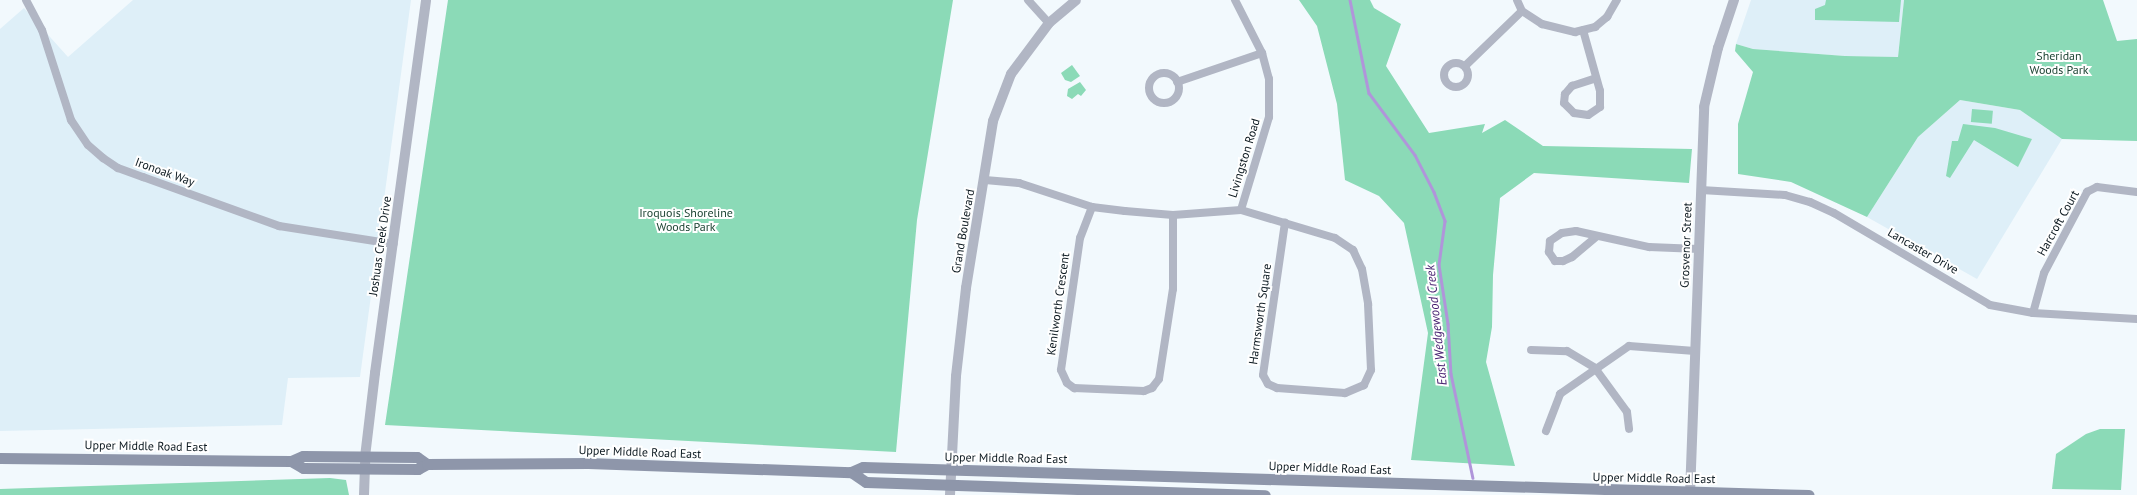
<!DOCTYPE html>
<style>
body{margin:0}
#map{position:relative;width:2137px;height:495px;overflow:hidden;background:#f2f9fd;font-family:"PT Sans",sans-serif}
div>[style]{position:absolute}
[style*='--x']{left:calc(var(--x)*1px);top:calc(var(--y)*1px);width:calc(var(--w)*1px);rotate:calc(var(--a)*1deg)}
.built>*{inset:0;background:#deeff8}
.green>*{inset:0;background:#8bdab7;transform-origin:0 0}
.stream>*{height:2.5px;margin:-1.25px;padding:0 1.25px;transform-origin:1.25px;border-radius:1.25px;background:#b095da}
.minor>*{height:8px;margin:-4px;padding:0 4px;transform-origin:4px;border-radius:4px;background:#b1b6c4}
.minor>.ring{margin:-4px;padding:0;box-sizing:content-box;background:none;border:8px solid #b1b6c4;border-radius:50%}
.tertiary>*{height:10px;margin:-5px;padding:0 5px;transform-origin:5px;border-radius:5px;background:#b1b6c4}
.secondary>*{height:11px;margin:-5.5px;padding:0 5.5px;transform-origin:5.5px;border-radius:5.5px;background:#8e96aa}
span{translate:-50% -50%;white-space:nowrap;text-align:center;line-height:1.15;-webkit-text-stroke:4px #fff;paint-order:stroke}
.park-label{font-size:12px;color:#1d4434}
.street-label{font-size:12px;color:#0b181f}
.water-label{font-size:13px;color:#441d6e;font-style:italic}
</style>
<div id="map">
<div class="built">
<i style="clip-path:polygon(133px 0,411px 0,360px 377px,288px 378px,282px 425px,0 431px,0 29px,24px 8px,68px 57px)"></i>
<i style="clip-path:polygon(1751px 0,1904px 0,1898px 57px,1845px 56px,1753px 49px,1736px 44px)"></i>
<i style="clip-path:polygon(1960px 100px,2020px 110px,2062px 139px,1977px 279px,1867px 217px,1918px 137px)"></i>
</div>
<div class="green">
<i style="clip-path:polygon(448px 0,953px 0,917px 220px,896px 452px,385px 425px)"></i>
<i style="clip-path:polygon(1299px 0,1370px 0,1374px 8px,1401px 24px,1386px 66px,1429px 133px,1485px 124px,1482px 133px,1505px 120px,1543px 146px,1692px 149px,1689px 183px,1534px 173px,1500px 198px,1493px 275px,1492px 327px,1486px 362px,1515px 466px,1411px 460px,1428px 333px,1404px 223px,1379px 196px,1345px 180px,1337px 104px,1317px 26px)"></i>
<i style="clip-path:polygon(1826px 0,1901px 0,1899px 22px,1815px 20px,1815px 9px,1825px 5px)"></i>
<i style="clip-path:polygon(1904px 0,2103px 0,2117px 41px,2137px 39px,2137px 141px,2062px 139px,2020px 110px,1960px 100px,1918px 137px,1867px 217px,1791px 182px,1738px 174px,1738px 124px,1753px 72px,1735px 51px,1736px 44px,1753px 49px,1845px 56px,1898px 57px)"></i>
<i style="clip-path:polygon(1072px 65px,1080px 76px,1071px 82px,1065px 80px,1061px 73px)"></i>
<i style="clip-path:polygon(1080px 82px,1086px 90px,1081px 96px,1078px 94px,1072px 99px,1067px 96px,1068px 89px)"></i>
<i style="left:1972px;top:109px;width:21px;height:13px;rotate:5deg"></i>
<i style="clip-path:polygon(1963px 124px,1995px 128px,2032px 139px,2018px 167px,1974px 140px,1950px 178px,1946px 176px,1952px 141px,1958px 141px)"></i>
<i style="clip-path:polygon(2100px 429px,2125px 429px,2121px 490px,2052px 489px,2056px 454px,2086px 434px)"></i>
<i style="clip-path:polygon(330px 478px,346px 480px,349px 495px,0 495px,0 489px)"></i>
</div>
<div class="stream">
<i style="--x:1350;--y:0;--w:95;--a:78.5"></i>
<i style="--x:1369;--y:93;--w:77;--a:53.4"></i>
<i style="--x:1415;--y:155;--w:42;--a:62.8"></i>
<i style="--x:1434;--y:192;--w:31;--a:69"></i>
<i style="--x:1445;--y:221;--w:44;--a:97.8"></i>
<i style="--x:1439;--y:265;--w:60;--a:81.3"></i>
<i style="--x:1448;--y:324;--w:50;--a:86.6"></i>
<i style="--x:1451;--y:374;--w:106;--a:78.1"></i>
</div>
<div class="minor">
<i style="--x:26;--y:0;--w:34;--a:62"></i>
<i style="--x:42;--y:30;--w:95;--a:72.1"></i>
<i style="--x:71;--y:120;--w:30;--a:56"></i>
<i style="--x:88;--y:145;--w:20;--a:41"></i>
<i style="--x:103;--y:158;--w:18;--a:34"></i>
<i style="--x:118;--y:168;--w:27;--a:20"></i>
<i style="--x:143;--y:177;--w:145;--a:19.8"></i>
<i style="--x:279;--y:226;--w:116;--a:8.9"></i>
<i style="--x:1028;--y:0;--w:31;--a:48"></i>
<i style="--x:1235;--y:0;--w:59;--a:63"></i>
<i style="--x:1262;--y:53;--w:27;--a:75"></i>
<i style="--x:1269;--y:79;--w:38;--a:90"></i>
<i style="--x:1269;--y:117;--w:97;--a:106.8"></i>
<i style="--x:1517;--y:0;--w:12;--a:66"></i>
<i style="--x:1522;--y:11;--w:24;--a:33"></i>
<i style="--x:1542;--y:24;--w:34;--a:14"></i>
<i style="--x:1575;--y:32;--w:21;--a:-14"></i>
<i style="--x:1595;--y:27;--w:16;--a:-40"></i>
<i style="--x:1607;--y:17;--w:20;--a:-60"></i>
<i style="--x:1583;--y:30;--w:63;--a:74.4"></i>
<i style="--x:1600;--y:91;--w:16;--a:90"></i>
<i style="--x:1600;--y:107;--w:14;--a:146"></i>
<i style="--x:1588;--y:115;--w:14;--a:-172"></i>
<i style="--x:1574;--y:113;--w:14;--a:-135"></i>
<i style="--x:1564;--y:103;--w:9;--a:-84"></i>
<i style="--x:1565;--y:94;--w:11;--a:-49"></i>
<i style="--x:1572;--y:86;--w:23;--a:-18"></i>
<i class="ring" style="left:1444px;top:63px;width:16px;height:16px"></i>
<i style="--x:1465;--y:66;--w:79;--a:-44"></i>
<i class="ring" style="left:1149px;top:73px;width:22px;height:22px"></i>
<i style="--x:1177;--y:82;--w:90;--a:-18.8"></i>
<i style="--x:985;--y:180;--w:34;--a:5"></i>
<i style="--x:1019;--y:183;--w:77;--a:18.2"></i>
<i style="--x:1092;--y:207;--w:33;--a:7"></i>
<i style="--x:1125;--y:211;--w:48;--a:4.8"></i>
<i style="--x:1173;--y:215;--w:68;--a:-4.2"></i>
<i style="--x:1241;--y:210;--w:98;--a:16.6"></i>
<i style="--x:1335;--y:238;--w:22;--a:34"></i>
<i style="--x:1353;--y:250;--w:21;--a:65"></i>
<i style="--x:1362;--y:269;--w:36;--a:80"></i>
<i style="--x:1368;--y:304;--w:66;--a:87.4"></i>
<i style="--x:1371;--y:370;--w:17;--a:115"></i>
<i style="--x:1364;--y:385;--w:21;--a:157"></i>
<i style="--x:1345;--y:393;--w:68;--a:-175.8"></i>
<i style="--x:1277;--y:388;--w:10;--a:-156"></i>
<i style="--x:1268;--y:384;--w:10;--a:-119"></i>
<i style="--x:1263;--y:375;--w:154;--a:-81.8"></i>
<i style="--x:1701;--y:190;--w:84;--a:3.4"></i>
<i style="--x:1785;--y:195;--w:26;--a:16"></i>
<i style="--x:1810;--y:202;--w:26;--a:25"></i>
<i style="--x:1834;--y:213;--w:181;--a:30.5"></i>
<i style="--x:1990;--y:305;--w:44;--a:10.5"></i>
<i style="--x:2033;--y:313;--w:104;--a:3.3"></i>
<i style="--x:1092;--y:207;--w:33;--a:111"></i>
<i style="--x:1080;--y:238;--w:133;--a:98.2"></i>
<i style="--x:1061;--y:370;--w:14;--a:65"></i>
<i style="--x:1067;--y:383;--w:9;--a:36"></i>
<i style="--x:1074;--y:388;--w:70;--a:2.5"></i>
<i style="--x:1144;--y:391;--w:9;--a:-21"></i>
<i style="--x:1152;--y:388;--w:11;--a:-52"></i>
<i style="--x:1159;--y:379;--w:91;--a:-81.2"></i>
<i style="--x:1173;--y:289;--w:74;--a:-90"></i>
<i style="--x:1596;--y:237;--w:31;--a:140"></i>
<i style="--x:1572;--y:257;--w:10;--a:156"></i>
<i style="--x:1563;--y:261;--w:8;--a:180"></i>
<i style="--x:1555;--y:261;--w:11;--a:-124"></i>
<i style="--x:1549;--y:252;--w:11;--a:-85"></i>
<i style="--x:1550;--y:241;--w:14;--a:-34"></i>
<i style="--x:1562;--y:233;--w:14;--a:-8"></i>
<i style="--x:1576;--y:231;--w:75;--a:12.4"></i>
<i style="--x:1649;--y:247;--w:50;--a:2.3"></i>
<i style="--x:2033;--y:313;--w:41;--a:-74.6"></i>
<i style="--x:2044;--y:273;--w:92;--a:-62"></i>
<i style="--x:2087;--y:192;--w:11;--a:-27"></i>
<i style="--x:2097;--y:187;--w:40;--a:7.1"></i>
<i style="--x:1531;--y:350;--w:36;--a:2"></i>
<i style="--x:1567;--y:351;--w:33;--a:31"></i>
<i style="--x:1595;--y:368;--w:54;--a:54"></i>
<i style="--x:1627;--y:412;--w:17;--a:83"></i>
<i style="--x:1546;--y:431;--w:40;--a:-69"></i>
<i style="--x:1560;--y:394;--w:84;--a:-34.8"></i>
<i style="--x:1629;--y:346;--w:66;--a:4.3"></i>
</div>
<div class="tertiary">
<i style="--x:364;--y:495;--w:38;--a:-88"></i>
<i style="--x:365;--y:457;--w:85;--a:-83.2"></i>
<i style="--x:375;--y:373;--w:376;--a:-82.2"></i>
<i style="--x:950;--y:495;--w:119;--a:-87.1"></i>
<i style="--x:956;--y:376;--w:89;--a:-83.5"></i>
<i style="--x:966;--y:288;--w:169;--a:-80.8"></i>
<i style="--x:993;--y:121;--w:50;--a:-69"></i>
<i style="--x:1011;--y:74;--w:64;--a:-53.3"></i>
<i style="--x:1049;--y:23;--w:35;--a:-40"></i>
<i style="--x:1690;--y:495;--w:388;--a:-87.9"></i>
<i style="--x:1704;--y:107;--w:61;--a:-76.7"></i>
<i style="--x:1718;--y:48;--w:51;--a:-71.6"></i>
</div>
<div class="secondary">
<i style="--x:0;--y:458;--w:291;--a:0.6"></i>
<i style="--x:291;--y:461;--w:13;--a:-23"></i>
<i style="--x:303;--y:456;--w:114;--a:0.5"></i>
<i style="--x:417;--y:457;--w:12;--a:35"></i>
<i style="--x:291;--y:461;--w:14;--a:30"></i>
<i style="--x:303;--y:468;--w:115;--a:0.5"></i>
<i style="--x:418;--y:469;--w:10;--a:-29"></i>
<i style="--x:427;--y:464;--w:161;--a:-0.4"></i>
<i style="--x:588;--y:463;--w:263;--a:2"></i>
<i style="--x:851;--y:472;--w:13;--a:-23"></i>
<i style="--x:863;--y:467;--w:946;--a:1.7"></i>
<i style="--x:851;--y:472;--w:18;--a:34"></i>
<i style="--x:866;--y:482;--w:399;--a:1.9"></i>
</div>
<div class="park-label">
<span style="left:2059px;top:63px">Sheridan<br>Woods Park</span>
<span style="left:686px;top:220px">Iroquois Shoreline<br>Woods Park</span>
</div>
<div class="street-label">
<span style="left:1244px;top:158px;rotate:-73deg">Livingston Road</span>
<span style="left:165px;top:172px;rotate:20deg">Ironoak Way</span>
<span style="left:2058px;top:223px;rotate:-61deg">Harcroft Court</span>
<span style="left:963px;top:231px;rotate:-80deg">Grand Boulevard</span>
<span style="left:1686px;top:245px;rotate:-88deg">Grosvenor Street</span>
<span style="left:380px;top:246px;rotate:-82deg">Joshuas Creek Drive</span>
<span style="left:1923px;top:251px;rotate:30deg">Lancaster Drive</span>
<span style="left:1058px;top:304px;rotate:-82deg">Kenilworth Crescent</span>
<span style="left:1260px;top:314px;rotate:-82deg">Harmsworth Square</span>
<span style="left:146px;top:446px;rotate:1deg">Upper Middle Road East</span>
<span style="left:640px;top:452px;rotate:2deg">Upper Middle Road East</span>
<span style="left:1006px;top:458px;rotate:1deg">Upper Middle Road East</span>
<span style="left:1330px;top:468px;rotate:2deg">Upper Middle Road East</span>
<span style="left:1654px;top:478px;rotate:1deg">Upper Middle Road East</span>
</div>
<div class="water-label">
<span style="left:1437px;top:325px;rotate:-96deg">East Wedgewood Creek</span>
</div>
</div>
